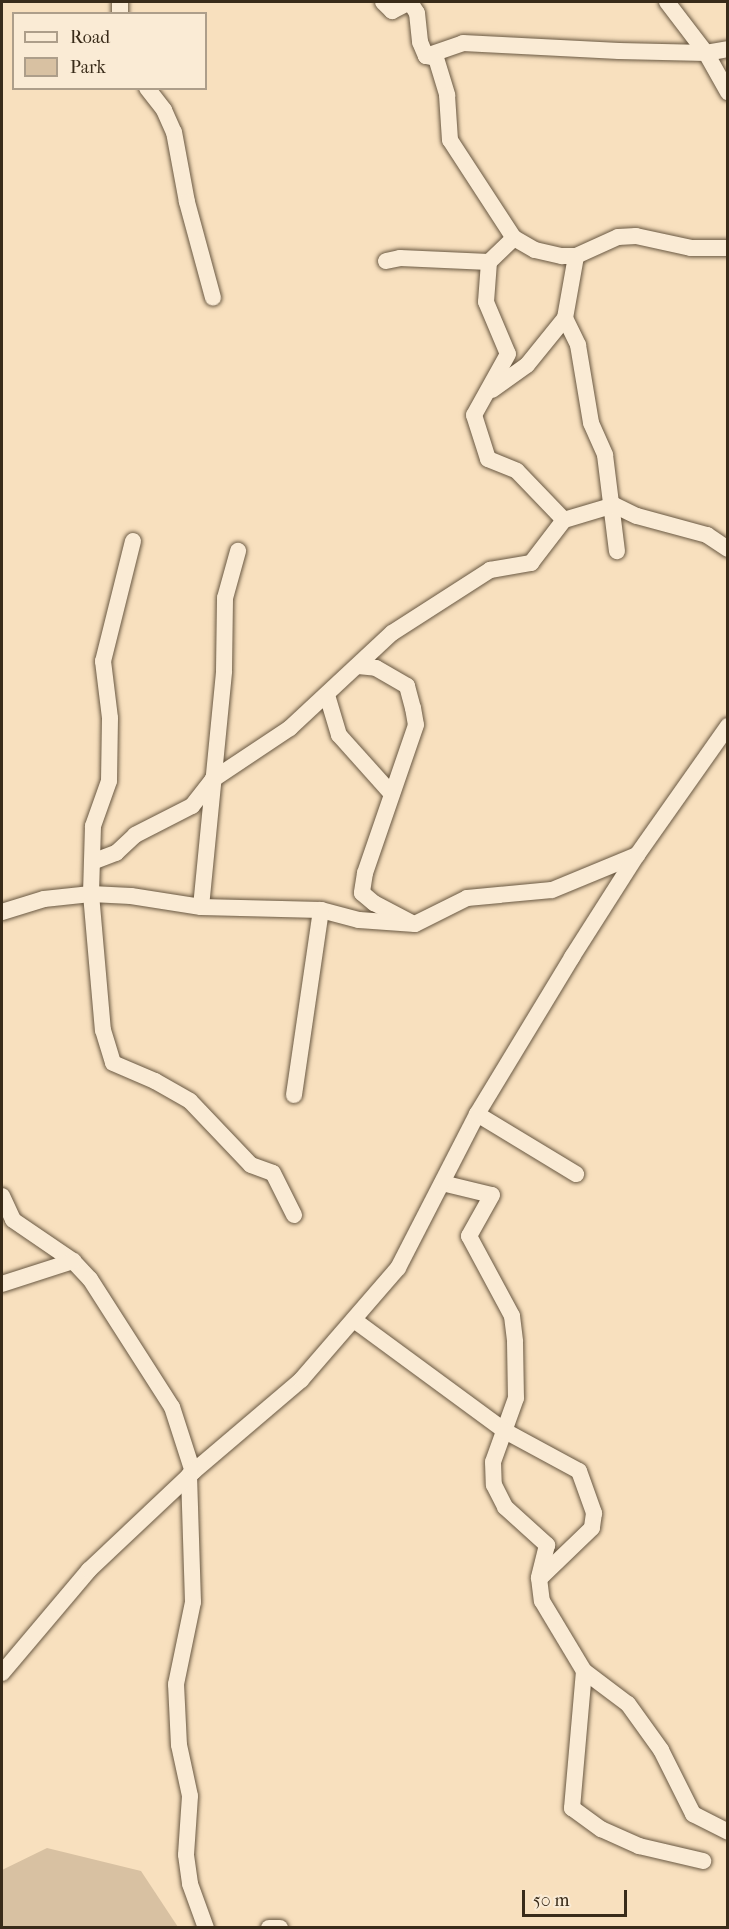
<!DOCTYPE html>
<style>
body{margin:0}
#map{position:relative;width:729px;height:1929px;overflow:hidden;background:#f8e0be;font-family:"IM FELL French Canon",serif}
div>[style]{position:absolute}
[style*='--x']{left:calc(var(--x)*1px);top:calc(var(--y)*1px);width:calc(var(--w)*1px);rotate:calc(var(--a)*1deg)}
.green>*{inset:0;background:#d8c1a2}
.roads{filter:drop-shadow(0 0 2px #695842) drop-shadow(0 0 2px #695842)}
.street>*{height:16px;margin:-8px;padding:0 8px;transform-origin:8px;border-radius:8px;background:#faebd5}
span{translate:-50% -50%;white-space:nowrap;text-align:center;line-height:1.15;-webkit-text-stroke:5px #faebd5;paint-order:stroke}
.frame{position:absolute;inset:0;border:3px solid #392b19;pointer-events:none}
.legend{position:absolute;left:12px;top:12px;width:195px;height:78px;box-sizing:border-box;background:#faebd5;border:2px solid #ad9e8a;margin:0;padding:8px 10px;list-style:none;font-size:18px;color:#392b19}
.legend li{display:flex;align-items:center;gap:12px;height:30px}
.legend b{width:30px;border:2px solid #ad9e8a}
.scale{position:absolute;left:522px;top:1890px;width:105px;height:27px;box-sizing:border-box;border:3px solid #392b19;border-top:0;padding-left:8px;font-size:18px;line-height:21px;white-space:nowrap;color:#392b19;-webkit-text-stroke:4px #faebd5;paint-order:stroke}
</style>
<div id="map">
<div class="green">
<i style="clip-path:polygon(47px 1848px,141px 1871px,178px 1927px,2px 1927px,2px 1870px)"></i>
</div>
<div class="roads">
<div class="street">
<i style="--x:383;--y:2;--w:13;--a:45"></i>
<i style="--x:392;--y:11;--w:20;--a:-27"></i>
<i style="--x:410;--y:2;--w:13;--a:58"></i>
<i style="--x:417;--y:13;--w:29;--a:84"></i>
<i style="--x:420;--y:42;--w:15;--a:67"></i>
<i style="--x:426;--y:56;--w:10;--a:11"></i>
<i style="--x:436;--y:58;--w:39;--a:73"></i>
<i style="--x:447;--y:95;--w:45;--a:86.2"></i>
<i style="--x:450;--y:140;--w:117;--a:56.9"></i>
<i style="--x:514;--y:238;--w:24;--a:30"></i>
<i style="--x:535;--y:250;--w:28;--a:13"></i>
<i style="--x:562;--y:256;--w:14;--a:0"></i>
<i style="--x:576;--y:256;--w:46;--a:-24.3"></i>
<i style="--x:618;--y:237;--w:18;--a:-3"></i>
<i style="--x:636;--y:236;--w:56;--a:12.3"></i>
<i style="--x:691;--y:248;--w:37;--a:0"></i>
<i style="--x:667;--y:2;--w:64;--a:52.6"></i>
<i style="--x:706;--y:53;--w:45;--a:60.6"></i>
<i style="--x:120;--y:14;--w:12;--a:-90"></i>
<i style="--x:426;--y:56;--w:39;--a:-19"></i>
<i style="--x:463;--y:43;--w:156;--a:2.9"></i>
<i style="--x:619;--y:51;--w:87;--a:1.3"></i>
<i style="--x:706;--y:53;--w:22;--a:-10"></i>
<i style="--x:147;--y:88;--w:28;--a:52"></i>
<i style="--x:164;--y:110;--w:24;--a:66"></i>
<i style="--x:174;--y:132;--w:71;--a:79.5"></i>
<i style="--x:187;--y:202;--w:99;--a:74.8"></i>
<i style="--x:386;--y:261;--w:14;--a:-12"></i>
<i style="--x:400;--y:258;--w:89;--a:2.6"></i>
<i style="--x:489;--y:262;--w:35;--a:-44"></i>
<i style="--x:489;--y:262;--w:40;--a:94.3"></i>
<i style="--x:486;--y:302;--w:56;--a:67.1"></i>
<i style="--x:508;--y:354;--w:70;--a:119.1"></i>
<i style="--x:474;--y:415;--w:46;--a:72.3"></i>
<i style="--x:488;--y:459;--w:31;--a:22"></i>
<i style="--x:517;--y:471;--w:68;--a:46.2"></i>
<i style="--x:565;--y:318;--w:30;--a:64"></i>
<i style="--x:578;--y:345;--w:79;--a:80.5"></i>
<i style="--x:591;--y:423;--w:35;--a:66"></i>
<i style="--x:605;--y:455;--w:97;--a:82.9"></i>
<i style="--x:492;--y:390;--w:43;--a:-35.5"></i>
<i style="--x:527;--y:365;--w:60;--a:-51"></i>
<i style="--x:565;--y:318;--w:63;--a:-79.9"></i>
<i style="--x:133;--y:541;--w:124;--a:104"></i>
<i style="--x:103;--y:661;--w:57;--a:83"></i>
<i style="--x:110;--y:718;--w:63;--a:90.9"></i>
<i style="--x:109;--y:781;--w:48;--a:109.6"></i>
<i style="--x:93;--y:826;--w:68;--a:91.7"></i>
<i style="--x:91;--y:894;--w:137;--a:85"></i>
<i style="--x:103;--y:1030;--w:34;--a:73"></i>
<i style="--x:113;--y:1063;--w:46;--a:23.2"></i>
<i style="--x:155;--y:1081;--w:40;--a:29.7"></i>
<i style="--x:190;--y:1101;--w:88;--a:46.4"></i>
<i style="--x:251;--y:1165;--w:23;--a:20"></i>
<i style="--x:273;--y:1173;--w:47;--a:63.4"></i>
<i style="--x:358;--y:666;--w:18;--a:6"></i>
<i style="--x:376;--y:668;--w:36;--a:30"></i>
<i style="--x:407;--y:686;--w:23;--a:75"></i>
<i style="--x:413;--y:708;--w:17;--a:80"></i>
<i style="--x:416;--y:725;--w:157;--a:109"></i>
<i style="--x:365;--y:873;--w:20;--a:99"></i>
<i style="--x:362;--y:893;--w:16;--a:40"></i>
<i style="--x:374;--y:903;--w:43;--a:27.8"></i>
<i style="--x:327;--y:695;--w:42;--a:73.3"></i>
<i style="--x:339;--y:735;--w:79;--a:48.1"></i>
<i style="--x:92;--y:862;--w:26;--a:-21"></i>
<i style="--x:116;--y:853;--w:26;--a:-43"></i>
<i style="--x:135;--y:835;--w:64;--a:-27"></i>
<i style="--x:192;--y:806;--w:33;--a:-52"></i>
<i style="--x:212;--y:780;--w:94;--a:-33.7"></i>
<i style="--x:290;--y:728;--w:139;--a:-43"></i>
<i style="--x:392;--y:633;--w:117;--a:-32.7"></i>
<i style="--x:490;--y:570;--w:42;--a:-9.7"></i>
<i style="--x:531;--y:563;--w:54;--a:-52.5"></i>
<i style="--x:564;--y:520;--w:52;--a:-16.7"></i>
<i style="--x:614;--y:505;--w:25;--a:26"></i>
<i style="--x:637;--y:516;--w:73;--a:15.2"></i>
<i style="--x:707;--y:535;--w:25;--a:34"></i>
<i style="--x:201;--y:907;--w:237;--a:-84.4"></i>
<i style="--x:224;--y:671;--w:73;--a:-89.2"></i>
<i style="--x:225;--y:598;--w:49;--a:-74.5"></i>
<i style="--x:2;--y:912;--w:44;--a:-17.2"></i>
<i style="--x:44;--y:899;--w:47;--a:-6.1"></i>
<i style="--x:91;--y:894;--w:40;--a:2.9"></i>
<i style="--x:131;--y:896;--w:71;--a:8.9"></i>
<i style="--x:201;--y:907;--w:120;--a:1.4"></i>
<i style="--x:321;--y:910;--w:39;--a:15"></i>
<i style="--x:359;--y:920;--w:56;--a:4.1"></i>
<i style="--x:415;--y:924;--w:58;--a:-26.6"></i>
<i style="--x:467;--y:898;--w:85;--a:-5.4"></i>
<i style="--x:552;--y:890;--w:92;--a:-22.4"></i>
<i style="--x:294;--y:1095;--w:187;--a:-81.7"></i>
<i style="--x:477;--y:1114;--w:116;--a:31.2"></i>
<i style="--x:442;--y:1183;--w:51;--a:13.5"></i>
<i style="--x:492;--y:1195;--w:47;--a:119.3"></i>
<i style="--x:469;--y:1236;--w:91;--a:61.7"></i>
<i style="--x:512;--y:1316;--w:26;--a:83"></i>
<i style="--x:515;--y:1342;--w:56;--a:89"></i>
<i style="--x:516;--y:1398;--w:68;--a:109.8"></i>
<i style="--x:493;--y:1462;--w:23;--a:88"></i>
<i style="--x:494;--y:1485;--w:25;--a:63"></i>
<i style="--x:505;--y:1507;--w:57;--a:42.1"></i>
<i style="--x:547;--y:1545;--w:34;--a:104"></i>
<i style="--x:539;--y:1578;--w:23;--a:83"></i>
<i style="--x:542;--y:1601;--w:82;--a:59"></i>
<i style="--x:584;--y:1671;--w:55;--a:36.9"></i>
<i style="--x:628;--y:1704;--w:57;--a:54.3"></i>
<i style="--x:661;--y:1750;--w:72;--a:63.4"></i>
<i style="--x:693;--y:1814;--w:39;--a:27"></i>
<i style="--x:2;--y:1196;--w:26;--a:65"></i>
<i style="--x:13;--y:1220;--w:73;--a:34.3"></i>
<i style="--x:73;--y:1261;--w:25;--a:47"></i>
<i style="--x:90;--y:1279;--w:152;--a:57.4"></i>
<i style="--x:172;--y:1407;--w:68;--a:72.1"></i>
<i style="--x:2;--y:1284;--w:75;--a:-17.9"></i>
<i style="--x:354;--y:1320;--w:187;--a:36.3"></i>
<i style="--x:505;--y:1431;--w:84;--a:28.4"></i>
<i style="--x:579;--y:1471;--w:45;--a:70.3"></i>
<i style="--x:594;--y:1513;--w:15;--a:98"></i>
<i style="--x:592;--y:1528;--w:72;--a:136.1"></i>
<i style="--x:189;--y:1475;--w:127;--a:88.2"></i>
<i style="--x:193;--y:1602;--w:84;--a:101.7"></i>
<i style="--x:176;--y:1684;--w:61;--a:87.2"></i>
<i style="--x:179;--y:1745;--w:52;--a:77.8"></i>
<i style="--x:190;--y:1796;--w:59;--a:93.9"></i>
<i style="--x:186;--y:1855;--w:29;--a:82"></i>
<i style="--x:190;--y:1884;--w:47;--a:70"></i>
<i style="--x:584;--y:1671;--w:138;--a:95"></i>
<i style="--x:572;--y:1808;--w:36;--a:36"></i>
<i style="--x:601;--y:1829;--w:42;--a:24.1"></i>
<i style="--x:639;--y:1846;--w:66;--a:13.2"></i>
<i style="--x:2;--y:1673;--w:135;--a:-49.8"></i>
<i style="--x:89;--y:1570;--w:143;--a:-43.3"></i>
<i style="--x:193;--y:1472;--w:142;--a:-40.4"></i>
<i style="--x:301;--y:1380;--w:148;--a:-49.1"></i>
<i style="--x:398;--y:1268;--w:173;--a:-62.8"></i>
<i style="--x:477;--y:1114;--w:184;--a:-58.8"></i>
<i style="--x:572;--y:957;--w:121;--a:-57.5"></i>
<i style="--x:637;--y:855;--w:158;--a:-54.8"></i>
<i style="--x:269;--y:1928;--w:11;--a:0"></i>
</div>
</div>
<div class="frame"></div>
<ul class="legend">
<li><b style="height:8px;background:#faebd5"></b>Road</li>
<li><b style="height:16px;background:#d8c1a2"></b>Park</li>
</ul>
<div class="scale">50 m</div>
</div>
